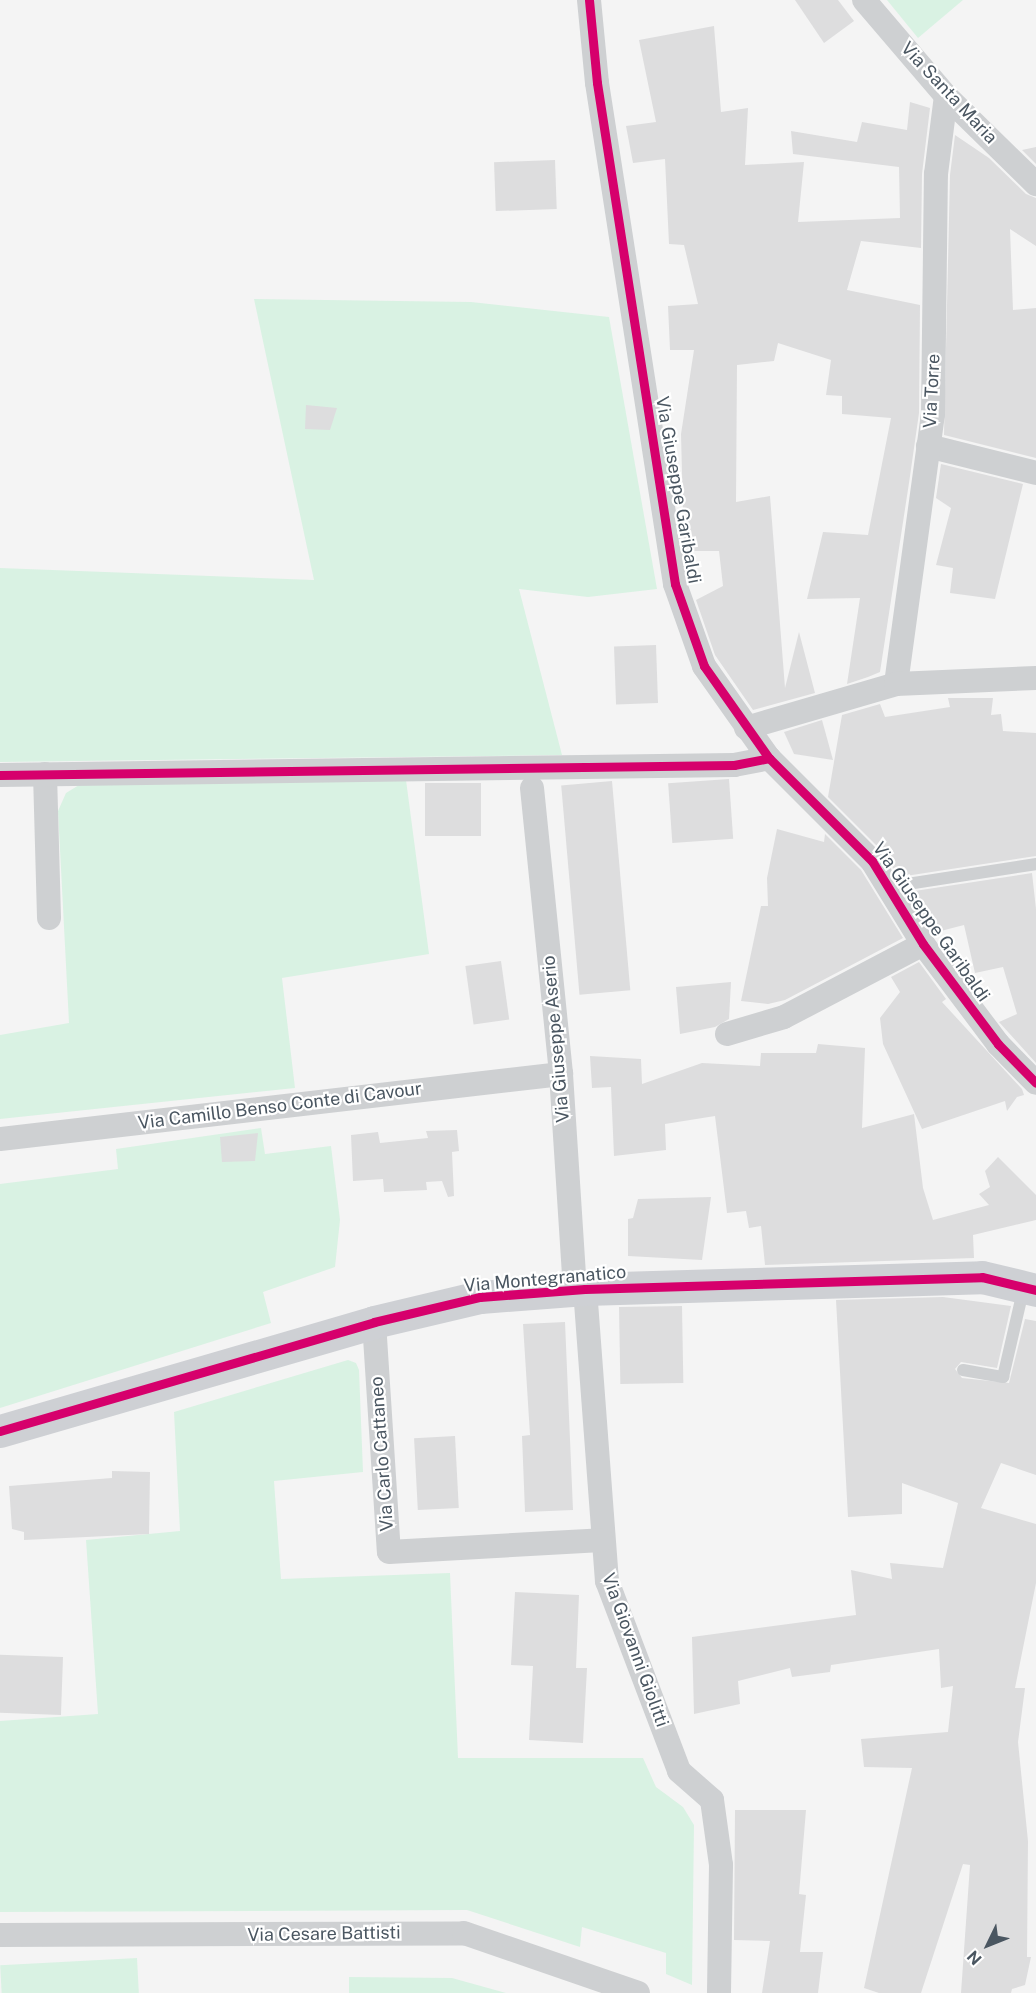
<!DOCTYPE html>
<style>
body{margin:0}
#map{position:relative;width:1036px;height:1993px;overflow:hidden;background:#f4f4f4;font-family:"Public Sans",sans-serif}
div>[style]{position:absolute}
[style*='--x']{left:calc(var(--x)*1px);top:calc(var(--y)*1px);width:calc(var(--w)*1px);rotate:calc(var(--a)*1deg)}
.green>*{inset:0;background:#d9f2e3;transform-origin:0 0}
.building>*{inset:0;background:#ddddde;transform-origin:0 0}
.lane>*{height:12px;margin:-6px;padding:0 6px;transform-origin:6px;border-radius:6px;background:#ced0d2}
.street>*{height:24px;margin:-12px;padding:0 12px;transform-origin:12px;border-radius:12px;background:#ced0d2}
.secondary>*{height:33px;margin:-16.5px;padding:0 16.5px;transform-origin:16.5px;border-radius:16.5px;background:#ced0d4}
.cycleway>*{height:9px;margin:-4.5px;padding:0 4.5px;transform-origin:4.5px;border-radius:4.5px;background:#d6006c}
span{translate:-50% -50%;white-space:nowrap;text-align:center;line-height:1.15;-webkit-text-stroke:4.5px #fff;paint-order:stroke}
.street-label{font-size:18px;color:#4a5661}
.north{position:absolute;left:958px;top:1915px;width:60px;height:60px;-webkit-text-stroke:4px #fff;paint-order:stroke;rotate:227deg;font-size:16px;font-weight:700;line-height:24px;text-align:center;color:#4a5661}
.north::after{content:'';display:block;margin:auto;width:21px;height:27px;background:#4a5661;clip-path:polygon(50% 0,100% 100%,50% 72%,0 100%)}
</style>
<div id="map">
<div class="green">
<i style="clip-path:polygon(887px 0,963px 0,918px 38px)"></i>
<i style="clip-path:polygon(254px 299px,471px 302px,609px 317px,657px 589px,588px 597px,519px 589px,562px 755px,0 762px,0 568px,314px 580px)"></i>
<i style="clip-path:polygon(406px 780px,429px 954px,282px 978px,295px 1088px,0 1119px,0 1035px,69px 1023px,58px 811px,66px 793px,84px 782px)"></i>
<i style="clip-path:polygon(261px 1128px,265px 1154px,331px 1146px,340px 1220px,335px 1267px,263px 1292px,271px 1323px,0 1408px,0 1184px,118px 1169px,116px 1149px)"></i>
<i style="clip-path:polygon(348px 1360px,356px 1363px,359px 1370px,363px 1472px,274px 1481px,281px 1579px,450px 1573px,458px 1758px,643px 1758px,656px 1787px,683px 1807px,694px 1825px,692px 1985px,666px 1974px,666px 1953px,582px 1927px,580px 1947px,467px 1910px,0 1912px,0 1721px,98px 1714px,86px 1540px,180px 1531px,174px 1412px)"></i>
<i style="left:137px;top:1958px;width:35px;height:137px;rotate:87deg"></i>
<i style="clip-path:polygon(349px 1977px,452px 1978px,506px 1993px,349px 1993px)"></i>
</div>
<div class="building">
<i style="clip-path:polygon(795px 0,838px 0,854px 21px,824px 43px)"></i>
<i style="clip-path:polygon(714px 26px,721px 112px,748px 108px,745px 165px,804px 162px,798px 222px,900px 218px,899px 167px,793px 154px,791px 131px,857px 142px,862px 122px,907px 130px,910px 102px,930px 108px,922px 174px,921px 248px,861px 241px,847px 290px,920px 305px,919px 413px,909px 483px,880px 672px,868px 677px,847px 684px,860px 598px,807px 599px,823px 532px,868px 535px,891px 418px,842px 414px,842px 396px,826px 395px,831px 360px,778px 343px,774px 361px,737px 365px,736px 502px,770px 496px,785px 688px,799px 632px,815px 693px,753px 710px,715px 655px,696px 600px,723px 586px,719px 551px,684px 551px,681px 434px,694px 350px,670px 350px,668px 306px,698px 304px,684px 245px,669px 244px,665px 159px,633px 163px,626px 126px,656px 122px,639px 40px)"></i>
<i style="clip-path:polygon(955px 135px,989px 158px,1026px 194px,1036px 198px,1036px 246px,1010px 229px,1013px 310px,1036px 308px,1036px 458px,944px 435px,950px 175px)"></i>
<i style="clip-path:polygon(1036px 147px,1036px 164px,1022px 150px)"></i>
<i style="left:555px;top:160px;width:49px;height:61px;rotate:88deg"></i>
<i style="clip-path:polygon(306px 405px,337px 408px,330px 430px,305px 429px)"></i>
<i style="clip-path:polygon(941px 464px,1023px 484px,995px 599px,950px 593px,953px 568px,936px 565px,951px 508px,936px 498px)"></i>
<i style="left:656px;top:645px;width:58px;height:42px;rotate:88deg"></i>
<i style="clip-path:polygon(948px 698px,993px 698px,991px 715px,1001px 714px,1003px 731px,1036px 733px,1036px 856px,899px 877px,882px 851px,828px 797px,842px 715px,880px 704px,885px 717px,950px 707px)"></i>
<i style="clip-path:polygon(822px 720px,833px 760px,794px 754px,784px 732px)"></i>
<i style="left:729px;top:779px;width:60px;height:61px;rotate:86deg"></i>
<i style="left:612px;top:781px;width:210px;height:51px;rotate:85deg"></i>
<i style="left:425px;top:783px;width:56px;height:53px"></i>
<i style="clip-path:polygon(777px 829px,824px 842px,825px 834px,861px 870px,903px 938px,785px 1000px,768px 1004px,741px 1001px,761px 906px,768px 906px,767px 878px)"></i>
<i style="clip-path:polygon(1032px 873px,1036px 909px,1036px 1063px,999px 1022px,1017px 1014px,1003px 967px,975px 973px,964px 925px,933px 933px,908px 892px)"></i>
<i style="left:501px;top:961px;width:59px;height:36px;rotate:82deg"></i>
<i style="clip-path:polygon(919px 962px,946px 999px,942px 1002px,1022px 1089px,1024px 1095px,1017px 1097px,1007px 1111px,1005px 1101px,922px 1129px,883px 1044px,880px 1018px,900px 992px,891px 977px)"></i>
<i style="clip-path:polygon(731px 982px,729px 1019px,715px 1027px,680px 1034px,676px 987px)"></i>
<i style="clip-path:polygon(818px 1044px,865px 1048px,862px 1128px,914px 1114px,923px 1188px,933px 1220px,989px 1205px,979px 1194px,990px 1187px,985px 1171px,998px 1157px,1036px 1195px,1036px 1220px,973px 1235px,974px 1258px,765px 1265px,761px 1226px,749px 1228px,746px 1211px,727px 1213px,715px 1116px,665px 1124px,666px 1150px,614px 1156px,611px 1087px,592px 1088px,590px 1056px,641px 1059px,642px 1084px,702px 1063px,760px 1066px,761px 1053px,816px 1053px)"></i>
<i style="clip-path:polygon(457px 1130px,459px 1151px,452px 1152px,454px 1196px,448px 1197px,442px 1181px,426px 1182px,427px 1190px,384px 1192px,383px 1179px,353px 1181px,351px 1135px,378px 1132px,380px 1143px,428px 1138px,426px 1131px)"></i>
<i style="clip-path:polygon(258px 1133px,255px 1161px,222px 1162px,220px 1137px)"></i>
<i style="clip-path:polygon(711px 1197px,702px 1260px,628px 1256px,628px 1219px,633px 1218px,638px 1199px)"></i>
<i style="clip-path:polygon(943px 1297px,1011px 1306px,997px 1368px,961px 1362px,955px 1369px,962px 1378px,1009px 1383px,1025px 1319px,1036px 1321px,1036px 1475px,1001px 1463px,981px 1508px,1036px 1524px,1036px 1583px,1015px 1688px,1025px 1688px,1018px 1742px,1028px 1841px,1027px 1957px,1031px 1957px,1025px 1985px,1012px 1989px,1011px 1993px,961px 1993px,970px 1865px,963px 1864px,921px 1993px,879px 1993px,864px 1988px,912px 1768px,864px 1767px,861px 1739px,948px 1732px,953px 1686px,941px 1688px,939px 1649px,831px 1665px,830px 1672px,792px 1677px,790px 1668px,738px 1681px,740px 1704px,694px 1714px,692px 1637px,856px 1615px,851px 1570px,892px 1579px,890px 1563px,943px 1568px,958px 1503px,902px 1483px,902px 1514px,848px 1517px,836px 1300px)"></i>
<i style="left:682px;top:1306px;width:77px;height:63px;rotate:89deg"></i>
<i style="clip-path:polygon(565px 1322px,573px 1510px,525px 1512px,522px 1436px,530px 1435px,523px 1324px)"></i>
<i style="left:455px;top:1436px;width:72px;height:41px;rotate:87deg"></i>
<i style="clip-path:polygon(112px 1471px,150px 1472px,149px 1534px,24px 1540px,24px 1532px,12px 1529px,9px 1486px,112px 1478px)"></i>
<i style="clip-path:polygon(515px 1592px,579px 1595px,576px 1668px,587px 1668px,583px 1743px,529px 1740px,533px 1666px,511px 1665px)"></i>
<i style="left:63px;top:1657px;width:58px;height:63px;rotate:92deg"></i>
<i style="clip-path:polygon(735px 1810px,806px 1810px,799px 1894px,806px 1895px,800px 1952px,823px 1952px,818px 1993px,762px 1993px,770px 1941px,734px 1940px)"></i>
</div>
<div class="lane">
<i style="--x:888;--y:887;--w:150;--a:-8.8"></i>
<i style="--x:963;--y:1370;--w:41;--a:9.9"></i>
<i style="--x:1003;--y:1377;--w:92;--a:-76.9"></i>
</div>
<div class="street">
<i style="--x:589;--y:0;--w:83;--a:84.5"></i>
<i style="--x:597;--y:83;--w:507;--a:81.15"></i>
<i style="--x:675;--y:584;--w:87;--a:70.5"></i>
<i style="--x:704;--y:666;--w:113;--a:54.8"></i>
<i style="--x:769;--y:758;--w:146;--a:45"></i>
<i style="--x:872;--y:861;--w:97;--a:58.4"></i>
<i style="--x:923;--y:944;--w:125;--a:53.1"></i>
<i style="--x:998;--y:1044;--w:54;--a:45.7"></i>
<i style="--x:864;--y:0;--w:126;--a:49.5"></i>
<i style="--x:946;--y:96;--w:126;--a:44.4"></i>
<i style="--x:928;--y:446;--w:111;--a:14"></i>
<i style="--x:896;--y:684;--w:273;--a:-82.2"></i>
<i style="--x:933;--y:414;--w:240;--a:-89.3"></i>
<i style="--x:936;--y:174;--w:79;--a:-82.7"></i>
<i style="--x:746;--y:728;--w:156;--a:-16.3"></i>
<i style="--x:896;--y:684;--w:140;--a:-2.5"></i>
<i style="--x:45;--y:774;--w:144;--a:88.4"></i>
<i style="--x:0;--y:775;--w:734;--a:-0.78"></i>
<i style="--x:734;--y:765;--w:36;--a:-11"></i>
<i style="--x:532;--y:788;--w:287;--a:84.2"></i>
<i style="--x:561;--y:1074;--w:216;--a:86.3"></i>
<i style="--x:727;--y:1034;--w:59;--a:-16.6"></i>
<i style="--x:784;--y:1017;--w:157;--a:-27.7"></i>
<i style="--x:0;--y:1139;--w:565;--a:-6.61"></i>
<i style="--x:585;--y:1289;--w:293;--a:85.7"></i>
<i style="--x:607;--y:1581;--w:203;--a:69.2"></i>
<i style="--x:679;--y:1771;--w:44;--a:41.3"></i>
<i style="--x:712;--y:1800;--w:66;--a:82.1"></i>
<i style="--x:721;--y:1865;--w:128;--a:90.9"></i>
<i style="--x:374;--y:1322;--w:230;--a:86.3"></i>
<i style="--x:389;--y:1552;--w:213;--a:-3.2"></i>
<i style="--x:0;--y:1935;--w:464;--a:-0.2"></i>
<i style="--x:464;--y:1933;--w:184;--a:19"></i>
</div>
<div class="secondary">
<i style="--x:0;--y:1431;--w:390;--a:-16.2"></i>
<i style="--x:374;--y:1322;--w:109;--a:-13.3"></i>
<i style="--x:480;--y:1297;--w:105;--a:-4.4"></i>
<i style="--x:585;--y:1289;--w:397;--a:-1.7"></i>
<i style="--x:982;--y:1277;--w:56;--a:13.5"></i>
</div>
<div class="cycleway">
<i style="--x:589;--y:0;--w:83;--a:84.5"></i>
<i style="--x:597;--y:83;--w:507;--a:81.15"></i>
<i style="--x:675;--y:584;--w:87;--a:70.5"></i>
<i style="--x:704;--y:666;--w:113;--a:54.8"></i>
<i style="--x:769;--y:758;--w:146;--a:45"></i>
<i style="--x:872;--y:861;--w:97;--a:58.4"></i>
<i style="--x:923;--y:944;--w:125;--a:53.1"></i>
<i style="--x:998;--y:1044;--w:54;--a:45.7"></i>
<i style="--x:0;--y:775;--w:734;--a:-0.78"></i>
<i style="--x:734;--y:765;--w:36;--a:-11"></i>
<i style="--x:0;--y:1431;--w:390;--a:-16.2"></i>
<i style="--x:374;--y:1322;--w:109;--a:-13.3"></i>
<i style="--x:480;--y:1297;--w:105;--a:-4.4"></i>
<i style="--x:585;--y:1289;--w:397;--a:-1.7"></i>
<i style="--x:982;--y:1277;--w:56;--a:13.5"></i>
</div>
<div class="street-label">
<span style="left:949px;top:93px;rotate:47deg">Via Santa Maria</span>
<span style="left:932px;top:391px;rotate:-87deg">Via Torre</span>
<span style="left:678px;top:490px;rotate:80deg">Via Giuseppe Garibaldi</span>
<span style="left:931px;top:922px;rotate:55deg">Via Giuseppe Garibaldi</span>
<span style="left:556px;top:1039px;rotate:-95deg">Via Giuseppe Aserio</span>
<span style="left:280px;top:1106px;rotate:-7deg">Via Camillo Benso Conte di Cavour</span>
<span style="left:545px;top:1279px;rotate:-5deg">Via Montegranatico</span>
<span style="left:382px;top:1454px;rotate:-94deg">Via Carlo Cattaneo</span>
<span style="left:635px;top:1650px;rotate:70deg">Via Giovanni Giolitti</span>
<span style="left:324px;top:1934px;rotate:-1deg">Via Cesare Battisti</span>
</div>
<div class="north">N</div>
</div>
